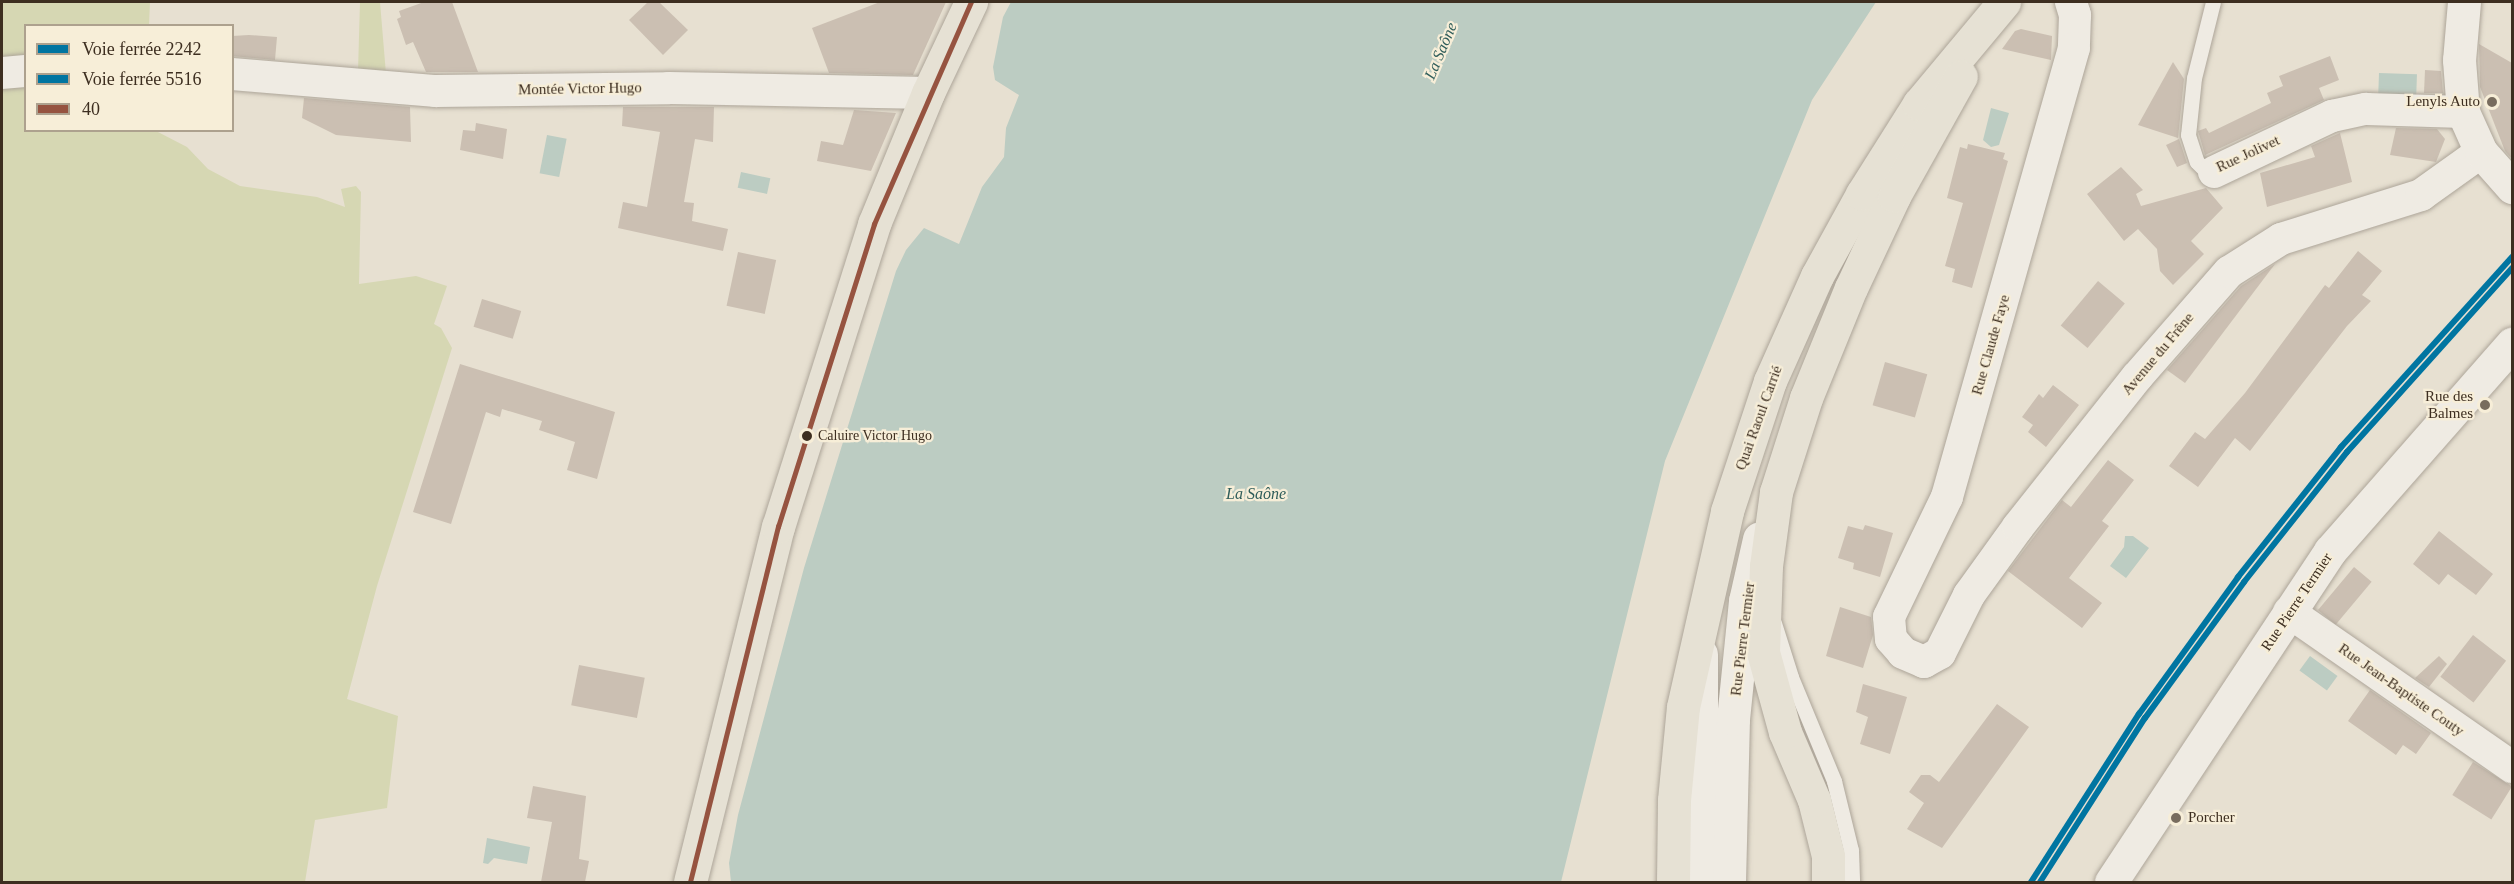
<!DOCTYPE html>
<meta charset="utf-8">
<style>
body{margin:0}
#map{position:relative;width:2514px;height:884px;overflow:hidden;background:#e7e0d1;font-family:Georgia,serif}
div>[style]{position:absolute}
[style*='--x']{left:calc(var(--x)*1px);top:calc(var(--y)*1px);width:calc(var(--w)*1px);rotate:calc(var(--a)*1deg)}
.green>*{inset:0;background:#d6d7b3}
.water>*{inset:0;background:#bcccc2;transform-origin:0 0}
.building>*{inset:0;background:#cbbfb2;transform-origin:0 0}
.roads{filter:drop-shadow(0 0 2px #ada599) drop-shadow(0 0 2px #ada599)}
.service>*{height:15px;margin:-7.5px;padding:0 7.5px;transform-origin:7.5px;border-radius:7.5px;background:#efebe3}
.minor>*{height:32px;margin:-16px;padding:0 16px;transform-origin:16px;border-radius:16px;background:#efebe3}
.tertiary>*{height:33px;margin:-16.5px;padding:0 16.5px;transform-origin:16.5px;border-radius:16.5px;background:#efebe3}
.primary>*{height:33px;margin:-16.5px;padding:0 16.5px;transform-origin:16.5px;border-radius:16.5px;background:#e6e1d4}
.bus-1>*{height:4.5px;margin:-2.25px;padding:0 2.25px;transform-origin:2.25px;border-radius:2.25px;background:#965340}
.rail-1>*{height:6px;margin:-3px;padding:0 3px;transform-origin:3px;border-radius:3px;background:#0075a1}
.rail-2>*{height:6px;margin:-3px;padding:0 3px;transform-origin:3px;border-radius:3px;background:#0075a1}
.dots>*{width:16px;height:16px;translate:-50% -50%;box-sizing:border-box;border:3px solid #f7eed8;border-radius:50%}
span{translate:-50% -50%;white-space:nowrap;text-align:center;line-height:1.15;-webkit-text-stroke:4.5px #f7eed8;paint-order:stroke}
.bus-label{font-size:14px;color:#3d2e20}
.left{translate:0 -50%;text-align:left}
.street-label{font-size:15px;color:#3d2e20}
.poi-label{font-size:15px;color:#3d2e20}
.right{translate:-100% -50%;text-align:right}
.water-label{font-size:16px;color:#2f5d5a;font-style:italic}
.frame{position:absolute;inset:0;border:3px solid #3d2e20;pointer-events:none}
.legend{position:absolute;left:24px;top:24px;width:210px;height:108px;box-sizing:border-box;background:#f7eed8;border:2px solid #ada18e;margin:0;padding:8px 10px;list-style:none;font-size:18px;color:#3d2e20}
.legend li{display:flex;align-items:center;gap:12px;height:30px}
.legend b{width:30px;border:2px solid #ada18e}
</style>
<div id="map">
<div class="green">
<i style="clip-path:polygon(2px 2px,150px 2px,149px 25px,26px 26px,25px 58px,2px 59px)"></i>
<i style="clip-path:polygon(360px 2px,380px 2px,386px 74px,358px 71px)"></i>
<i style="clip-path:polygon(25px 85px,26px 130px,156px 131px,187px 147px,208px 169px,240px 186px,317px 197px,345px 207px,341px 189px,356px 186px,361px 192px,359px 284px,416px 276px,447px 286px,434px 324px,441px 328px,452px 348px,377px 586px,347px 699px,398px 716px,387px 808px,315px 820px,305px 882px,2px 882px,2px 88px)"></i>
</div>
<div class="water">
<i style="clip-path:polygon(1011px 2px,1876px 2px,1812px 100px,1665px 461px,1561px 882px,731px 882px,729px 863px,738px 815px,804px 568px,896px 271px,906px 250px,924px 228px,959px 244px,982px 187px,1004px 157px,1006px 128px,1019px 95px,995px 80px,993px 67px,1003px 17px)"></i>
<i style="left:2379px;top:73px;width:38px;height:22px;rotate:2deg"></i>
<i style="clip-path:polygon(1991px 108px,2009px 113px,1999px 145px,1991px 147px,1983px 140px)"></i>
<i style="left:547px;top:135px;width:20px;height:39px;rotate:11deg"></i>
<i style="left:741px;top:172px;width:30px;height:16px;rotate:12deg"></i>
<i style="clip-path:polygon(2125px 536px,2133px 536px,2149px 548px,2126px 578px,2110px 566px,2124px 547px)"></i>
<i style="left:2310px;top:656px;width:34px;height:18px;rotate:36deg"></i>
<i style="clip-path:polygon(487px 838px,530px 847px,527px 864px,494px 858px,488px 864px,483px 863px)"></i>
</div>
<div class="building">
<i style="clip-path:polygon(424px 2px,452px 2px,478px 72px,426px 72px,413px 42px,406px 45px,397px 19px,401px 17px,399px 11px)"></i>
<i style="clip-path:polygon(648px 2px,659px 2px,688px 30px,663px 55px,629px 20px)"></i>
<i style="clip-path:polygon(880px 2px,946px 2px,913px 75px,829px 73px,812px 28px)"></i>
<i style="clip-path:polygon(2021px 29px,2052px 36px,2051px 60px,2002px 49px,2015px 31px)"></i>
<i style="clip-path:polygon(249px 35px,277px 37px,275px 60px,232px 56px,232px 36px)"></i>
<i style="clip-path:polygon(2479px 44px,2512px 63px,2512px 159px,2505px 151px,2480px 87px)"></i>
<i style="clip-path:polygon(2330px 56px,2339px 80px,2319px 88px,2324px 100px,2205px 155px,2198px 131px,2206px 128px,2209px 133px,2271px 103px,2267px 93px,2283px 86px,2279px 76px)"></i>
<i style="clip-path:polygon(2173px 62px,2184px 79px,2178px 138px,2138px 125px)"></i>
<i style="clip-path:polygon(2425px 70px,2441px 71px,2443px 93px,2424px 93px)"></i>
<i style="clip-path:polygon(304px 98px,410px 107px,411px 142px,336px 135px,302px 118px)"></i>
<i style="clip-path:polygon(623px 107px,714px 107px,713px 142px,695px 139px,684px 202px,694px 203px,692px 221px,728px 229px,723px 251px,618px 228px,623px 202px,647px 207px,660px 132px,622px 126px)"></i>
<i style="clip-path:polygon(854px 110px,896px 113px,871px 171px,817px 161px,821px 141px,843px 145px)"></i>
<i style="clip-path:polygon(476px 123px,507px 129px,503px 159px,460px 150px,463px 130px,475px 131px)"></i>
<i style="clip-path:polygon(2396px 128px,2437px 129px,2445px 139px,2436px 162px,2390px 155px)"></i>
<i style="clip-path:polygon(2340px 133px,2352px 182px,2267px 207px,2260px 173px,2315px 157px,2311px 146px)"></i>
<i style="clip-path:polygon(2179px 139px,2187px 163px,2177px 167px,2166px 145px)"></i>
<i style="clip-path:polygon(1968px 144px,2005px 153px,2003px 159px,2008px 161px,1972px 288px,1952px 282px,1955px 269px,1945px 266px,1963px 203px,1947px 198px,1960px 147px,1967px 149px)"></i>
<i style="clip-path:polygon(2121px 167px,2143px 190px,2136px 194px,2141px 206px,2206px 188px,2223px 208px,2191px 241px,2204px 254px,2173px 285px,2160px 271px,2157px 249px,2138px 229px,2124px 241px,2087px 194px)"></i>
<i style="clip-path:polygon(2358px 251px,2382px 271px,2362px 295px,2371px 301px,2347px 326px,2250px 451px,2235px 438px,2198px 487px,2169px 466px,2195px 432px,2205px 439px,2245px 393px,2325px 285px,2329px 288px)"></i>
<i style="left:738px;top:252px;width:39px;height:55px;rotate:12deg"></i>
<i style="clip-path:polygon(2275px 264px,2185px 383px,2167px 370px,2241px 286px)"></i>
<i style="left:2098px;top:281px;width:35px;height:58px;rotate:40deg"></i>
<i style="left:482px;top:299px;width:41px;height:29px;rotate:17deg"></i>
<i style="left:1885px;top:362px;width:44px;height:45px;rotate:16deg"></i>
<i style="clip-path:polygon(460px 364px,615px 412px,597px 479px,567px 470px,575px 442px,539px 430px,542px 421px,502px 409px,500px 417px,486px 412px,451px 524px,413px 512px)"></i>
<i style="clip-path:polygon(2053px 385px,2079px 405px,2046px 447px,2028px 432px,2033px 425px,2022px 417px,2039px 394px,2043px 398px)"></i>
<i style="clip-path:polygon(2108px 460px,2134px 480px,2102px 521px,2109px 526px,2069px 578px,2102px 603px,2082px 628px,2008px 571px,2062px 500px,2071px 507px)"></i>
<i style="clip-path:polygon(1865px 525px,1893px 533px,1880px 577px,1853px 569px,1854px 563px,1838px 558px,1848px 526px,1863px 530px)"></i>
<i style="clip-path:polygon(2439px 531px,2493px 574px,2476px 595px,2448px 574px,2439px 585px,2413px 564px)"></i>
<i style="left:2354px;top:567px;width:23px;height:56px;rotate:40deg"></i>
<i style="clip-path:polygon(1840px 607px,1871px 617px,1873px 635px,1863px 668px,1826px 656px)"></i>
<i style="left:2473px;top:635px;width:42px;height:53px;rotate:38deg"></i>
<i style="clip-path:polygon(2439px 656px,2447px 664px,2429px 687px,2415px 678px)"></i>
<i style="left:579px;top:665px;width:67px;height:41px;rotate:11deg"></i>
<i style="clip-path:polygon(1863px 684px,1907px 697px,1890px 754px,1860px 744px,1868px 717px,1856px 712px)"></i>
<i style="clip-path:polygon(2370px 690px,2431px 733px,2416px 754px,2403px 745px,2396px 755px,2348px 721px)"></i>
<i style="clip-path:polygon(1997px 704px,2029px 727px,1942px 848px,1907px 829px,1924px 803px,1909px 792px,1921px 775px,1930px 775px,1939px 782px)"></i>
<i style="left:2473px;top:762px;width:46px;height:39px;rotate:32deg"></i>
<i style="clip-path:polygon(533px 786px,586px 796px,579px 859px,589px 861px,585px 882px,541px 882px,552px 822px,527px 818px)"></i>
</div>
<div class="roads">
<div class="service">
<i style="--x:2213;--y:2;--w:78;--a:104"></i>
<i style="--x:2194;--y:78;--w:57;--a:96"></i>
<i style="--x:2188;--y:135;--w:28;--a:72"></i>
<i style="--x:2197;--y:162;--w:11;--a:45"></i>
<i style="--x:2205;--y:170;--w:9;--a:13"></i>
<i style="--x:1774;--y:623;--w:57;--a:72.5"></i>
<i style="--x:1791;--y:677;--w:113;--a:67.5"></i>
<i style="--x:1834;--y:781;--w:71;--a:76.2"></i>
<i style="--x:1851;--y:850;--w:32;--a:88"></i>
</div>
<div class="minor">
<i style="--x:2071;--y:2;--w:14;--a:73"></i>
<i style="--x:2075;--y:15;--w:33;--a:92"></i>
<i style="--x:2074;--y:48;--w:467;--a:105.8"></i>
<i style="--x:1947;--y:497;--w:133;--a:115.8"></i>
<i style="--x:1889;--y:617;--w:22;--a:85"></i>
<i style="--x:1891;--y:639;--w:18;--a:49"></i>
<i style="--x:1903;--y:653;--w:23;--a:23"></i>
<i style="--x:1924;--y:662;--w:18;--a:-29"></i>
<i style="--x:1940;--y:653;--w:65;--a:-63.4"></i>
<i style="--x:1969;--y:595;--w:84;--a:-54.2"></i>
<i style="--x:2018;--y:527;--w:191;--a:-51.6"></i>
<i style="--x:2137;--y:377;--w:140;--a:-48.8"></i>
<i style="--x:2229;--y:272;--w:62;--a:-32.4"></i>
<i style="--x:2281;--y:239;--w:147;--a:-17.4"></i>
<i style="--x:2421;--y:195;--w:74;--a:-35.6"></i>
<i style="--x:2;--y:73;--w:24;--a:-5"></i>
<i style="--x:232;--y:74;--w:205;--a:4.8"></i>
<i style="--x:436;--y:91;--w:233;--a:-0.7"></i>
<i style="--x:669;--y:88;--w:259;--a:1.1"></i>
<i style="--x:2214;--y:172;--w:131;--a:-25.4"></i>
<i style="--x:2332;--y:116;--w:35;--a:-12"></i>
<i style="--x:2366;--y:109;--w:97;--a:1.8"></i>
<i style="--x:2289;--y:612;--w:272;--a:34.8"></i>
</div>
<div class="tertiary">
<i style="--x:2464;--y:2;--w:58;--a:94.9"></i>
<i style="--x:2459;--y:60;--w:52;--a:85.6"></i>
<i style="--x:2463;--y:112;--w:44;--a:65.8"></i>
<i style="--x:2481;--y:152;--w:47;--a:48.5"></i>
<i style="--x:1701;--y:654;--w:228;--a:90"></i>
<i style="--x:1729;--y:882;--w:163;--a:-88.6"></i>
<i style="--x:1733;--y:719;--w:119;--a:-84.2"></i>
<i style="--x:1745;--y:601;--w:64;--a:-77.3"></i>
<i style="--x:2111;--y:882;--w:397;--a:-56.5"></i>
<i style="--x:2330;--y:551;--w:276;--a:-48.7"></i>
</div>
<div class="primary">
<i style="--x:690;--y:882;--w:366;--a:-76.1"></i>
<i style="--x:778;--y:527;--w:318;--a:-72.4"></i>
<i style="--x:874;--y:224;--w:142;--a:-67.6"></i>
<i style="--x:928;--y:93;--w:101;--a:-64.7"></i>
<i style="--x:1673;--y:882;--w:82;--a:-89.3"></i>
<i style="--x:1674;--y:800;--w:93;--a:-84.5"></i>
<i style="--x:1683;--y:707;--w:201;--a:-77.3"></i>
<i style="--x:1727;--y:511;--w:137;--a:-71.7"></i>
<i style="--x:1770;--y:381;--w:115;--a:-65.9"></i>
<i style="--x:1817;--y:276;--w:94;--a:-61.2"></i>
<i style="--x:1862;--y:194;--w:107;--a:-57.7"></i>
<i style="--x:1919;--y:104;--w:133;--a:-50.2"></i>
<i style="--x:1828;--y:882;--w:26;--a:-90"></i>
<i style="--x:1828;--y:856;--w:58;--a:-104"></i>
<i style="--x:1814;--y:800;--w:74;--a:-113.1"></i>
<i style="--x:1785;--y:732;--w:83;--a:-105.4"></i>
<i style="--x:1763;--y:652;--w:86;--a:-88"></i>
<i style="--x:1766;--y:566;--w:75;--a:-82.3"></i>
<i style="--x:1776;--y:492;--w:99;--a:-72.3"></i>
<i style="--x:1806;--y:398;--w:119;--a:-67.8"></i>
<i style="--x:1851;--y:288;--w:102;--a:-64.9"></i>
<i style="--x:1894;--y:196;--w:137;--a:-60.8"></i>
</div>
</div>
<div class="bus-1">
<i style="--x:690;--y:882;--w:366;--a:-76.1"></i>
<i style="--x:778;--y:527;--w:318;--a:-72.4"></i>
<i style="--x:874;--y:224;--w:242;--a:-66.4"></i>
</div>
<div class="rail-1">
<i style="--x:2031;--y:882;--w:200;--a:-57.3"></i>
<i style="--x:2139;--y:714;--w:169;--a:-54.1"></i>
<i style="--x:2238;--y:577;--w:166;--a:-51.6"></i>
<i style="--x:2341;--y:447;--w:256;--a:-48"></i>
</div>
<div class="rail-2">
<i style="--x:2040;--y:882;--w:195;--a:-57.4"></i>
<i style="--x:2145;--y:718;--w:168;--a:-53.9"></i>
<i style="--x:2244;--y:582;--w:166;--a:-51.6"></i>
<i style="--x:2347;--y:452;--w:247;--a:-48.1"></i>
</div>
<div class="dots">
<i style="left:2492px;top:102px;background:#786c5e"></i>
<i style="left:2485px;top:405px;background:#786c5e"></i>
<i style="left:807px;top:436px;background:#3d2e20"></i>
<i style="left:2176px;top:818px;background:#786c5e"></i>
</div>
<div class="bus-label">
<span class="left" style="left:818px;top:436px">Caluire Victor Hugo</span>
</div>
<div class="street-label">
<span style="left:580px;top:89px;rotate:-1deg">Montée Victor Hugo</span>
<span style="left:2248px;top:154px;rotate:-25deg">Rue Jolivet</span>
<span style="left:1991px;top:345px;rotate:-74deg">Rue Claude Faye</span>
<span style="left:2158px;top:354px;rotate:-50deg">Avenue du Frêne</span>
<span style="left:1759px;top:418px;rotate:-70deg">Quai Raoul Carrié</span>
<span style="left:2297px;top:602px;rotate:-56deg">Rue Pierre Termier</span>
<span style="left:1743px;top:639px;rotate:-83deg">Rue Pierre Termier</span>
<span style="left:2401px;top:690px;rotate:35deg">Rue Jean-Baptiste Couty</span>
</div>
<div class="poi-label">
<span class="right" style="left:2480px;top:102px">Lenyls Auto</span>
<span class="right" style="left:2473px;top:405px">Rue des<br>Balmes</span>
<span class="left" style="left:2188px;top:818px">Porcher</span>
</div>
<div class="water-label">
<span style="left:1441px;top:51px;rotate:-67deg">La Saône</span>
<span style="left:1256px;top:494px">La Saône</span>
</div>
<div class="frame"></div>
<ul class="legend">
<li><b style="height:8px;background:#0075a1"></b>Voie ferrée 2242</li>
<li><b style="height:8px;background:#0075a1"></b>Voie ferrée 5516</li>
<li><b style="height:8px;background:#965340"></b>40</li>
</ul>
</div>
